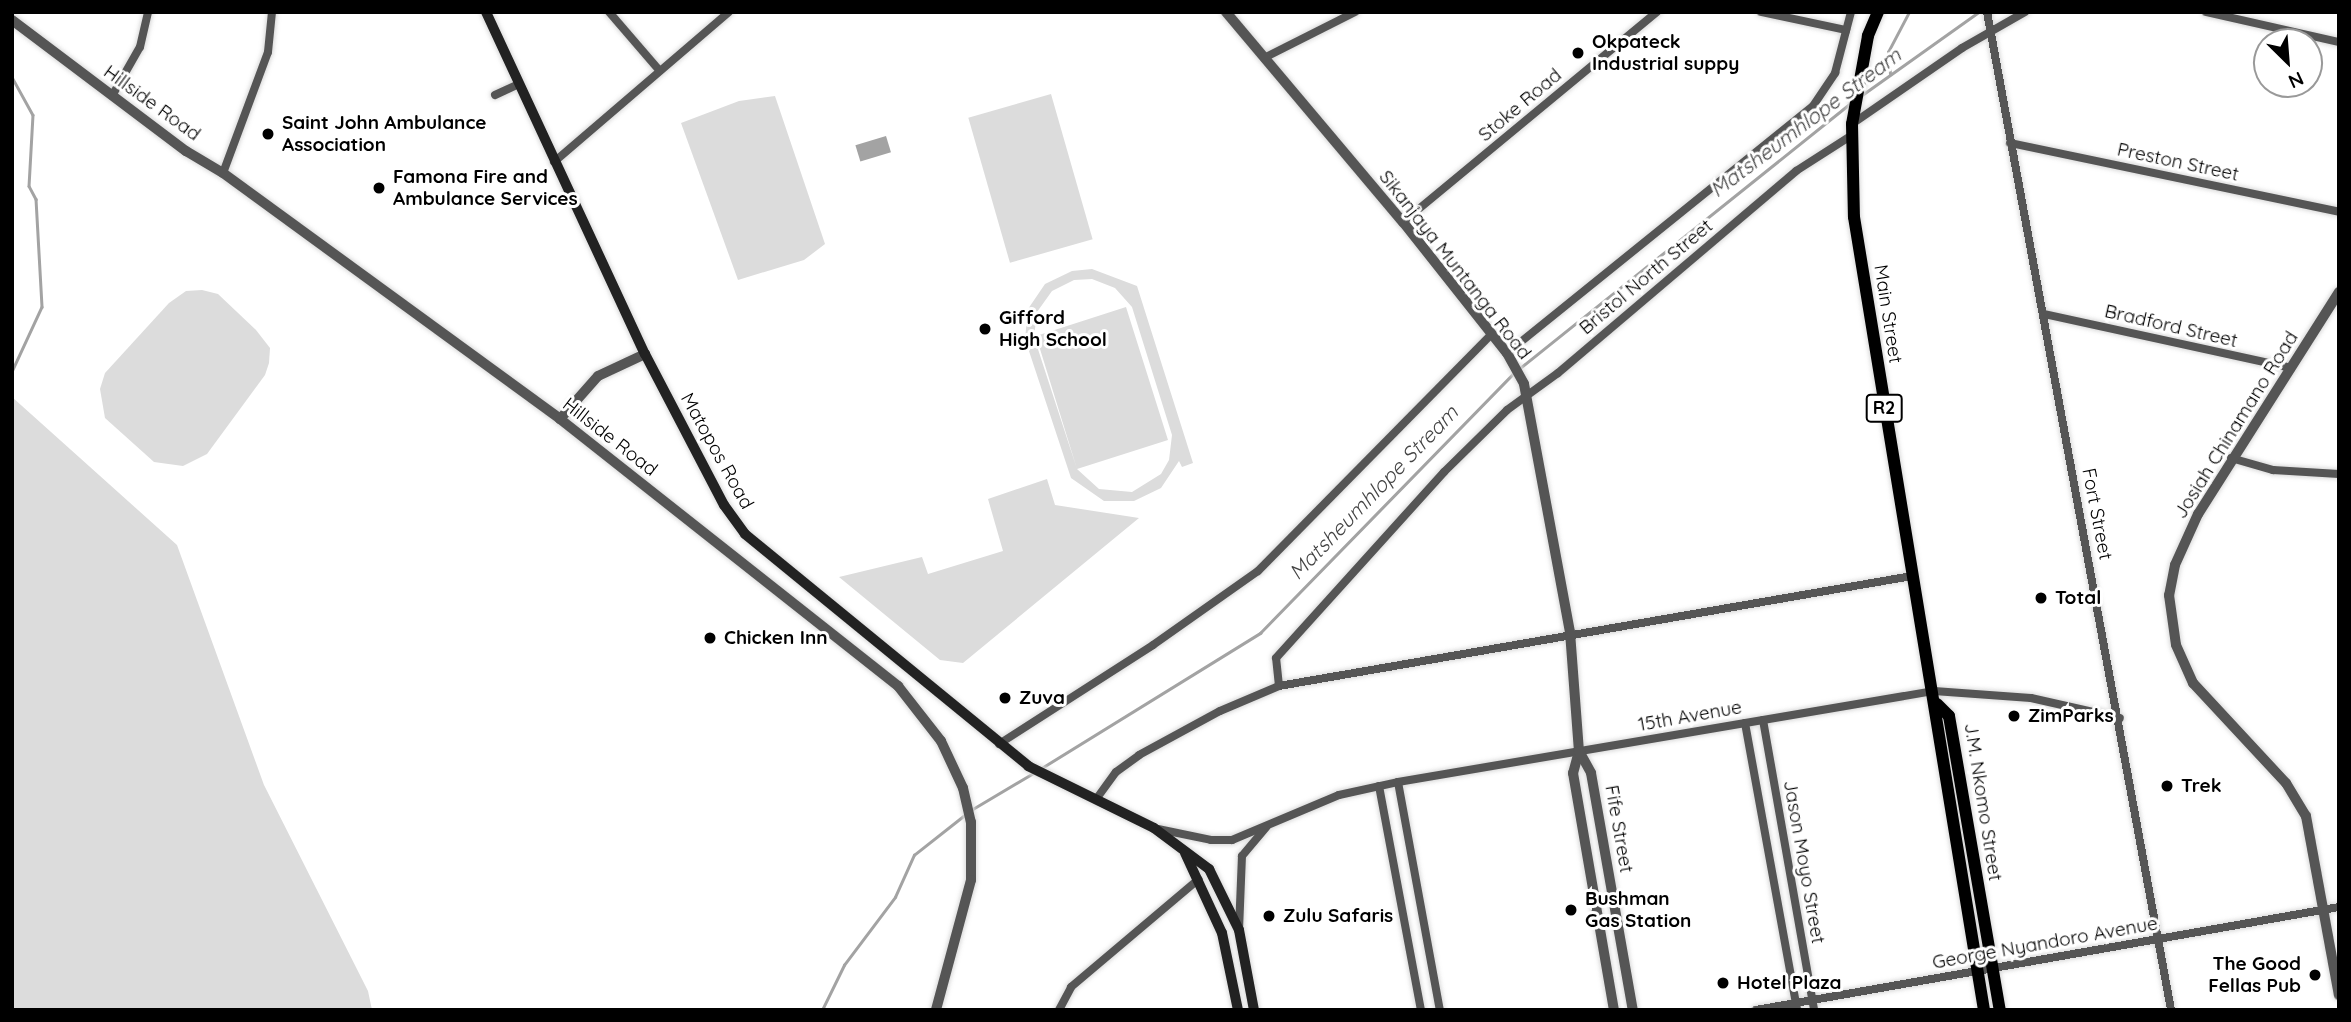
<!DOCTYPE html>
<style>
body{margin:0}
#map{position:relative;width:2351px;height:1022px;overflow:hidden;background:#fff;font-family:Quicksand,sans-serif}
div>[style]{position:absolute}
[style*='--x']{left:calc(var(--x)*1px);top:calc(var(--y)*1px);width:calc(var(--w)*1px);rotate:calc(var(--a)*1deg)}
.green>*{inset:0;background:#dcdcdc;transform-origin:0 0}
.water>*{inset:0;background:#a3a3a3;transform-origin:0 0}
.stream>*{height:2.5px;margin:-1.25px;padding:0 1.25px;transform-origin:1.25px;border-radius:1.25px;background:#a3a3a3}
.roads{filter:drop-shadow(0 0 2px #dbdbdb) drop-shadow(0 0 2px #dbdbdb)}
.minor>*{height:8px;margin:-4px;padding:0 4px;transform-origin:4px;border-radius:4px;background:#555}
.tertiary>*{height:10px;margin:-5px;padding:0 5px;transform-origin:5px;border-radius:5px;background:#555}
.secondary>*{height:10px;margin:-5px;padding:0 5px;transform-origin:5px;border-radius:5px;background:#222}
.trunk>*{height:12px;margin:-6px;padding:0 6px;transform-origin:6px;border-radius:6px;background:#000}
.dots>*{width:19px;height:19px;translate:-50% -50%;box-sizing:border-box;border:4px solid #fff;border-radius:50%}
span{translate:-50% -50%;white-space:nowrap;text-align:center;line-height:1.15;-webkit-text-stroke:6px #fff;paint-order:stroke}
.shield-label span{padding:2px 5px;background:#fff;border:2px solid;border-radius:5px;-webkit-text-stroke-width:0}
.shield-label{font-size:18px;color:#000;font-weight:700}
.poi-label{font-size:19px;color:#000;font-weight:700}
.left{translate:0 -50%;text-align:left}
.right{translate:-100% -50%;text-align:right}
.street-label{font-size:19px;color:#000}
.water-label{font-size:21px;color:#444;font-style:italic}
.frame{position:absolute;inset:0;border:14px solid #000;pointer-events:none}
.north{position:absolute;left:2253px;top:28px;width:70px;height:70px;box-sizing:border-box;background:#fff;border:2px solid #999;border-radius:50%;rotate:155deg;font-size:19px;font-weight:700;line-height:28px;text-align:center;color:#000}
.north::after{content:'';display:block;margin:auto;width:24px;height:32px;background:#000;clip-path:polygon(50% 0,100% 100%,50% 72%,0 100%)}
</style>
<div id="map">
<div class="green">
<i style="left:1051px;top:94px;width:151px;height:86px;rotate:74deg"></i>
<i style="clip-path:polygon(775px 96px,825px 244px,804px 260px,738px 280px,681px 123px,739px 101px)"></i>
<i style="clip-path:polygon(evenodd,1092px 269px,1137px 286px,1193px 463px,1182px 467px,1179px 461px,1161px 488px,1134px 501px,1104px 501px,1071px 478px,1025px 339px,1028px 309px,1045px 284px,1072px 271px,1092px 269px,1092px 279px,1115px 288px,1132px 307px,1172px 435px,1169px 460px,1161px 474px,1132px 492px,1099px 489px,1077px 469px,1168px 440px,1126px 307px,1036px 336px,1077px 469px,1034px 337px,1037px 312px,1052px 291px,1074px 280px,1092px 279px)"></i>
<i style="clip-path:polygon(202px 290px,218px 294px,256px 330px,270px 348px,269px 363px,265px 375px,207px 454px,183px 466px,154px 462px,105px 418px,100px 389px,105px 373px,169px 303px,186px 291px)"></i>
<i style="clip-path:polygon(12px 397px,177px 545px,264px 785px,368px 991px,372px 1010px,12px 1010px)"></i>
<i style="clip-path:polygon(1047px 479px,1055px 505px,1139px 518px,963px 663px,940px 660px,839px 577px,922px 557px,928px 574px,1003px 551px,988px 499px)"></i>
</div>
<div class="water">
<i style="left:886px;top:136px;width:17px;height:32px;rotate:73deg"></i>
</div>
<div class="stream">
<i style="--x:1890;--y:74;--w:22;--a:-95"></i>
<i style="--x:1888;--y:52;--w:45;--a:-62.3"></i>
<i style="--x:12;--y:77;--w:43;--a:61.1"></i>
<i style="--x:33;--y:115;--w:71;--a:93.2"></i>
<i style="--x:29;--y:186;--w:15;--a:62"></i>
<i style="--x:36;--y:199;--w:108;--a:86.8"></i>
<i style="--x:42;--y:307;--w:72;--a:114.8"></i>
<i style="--x:1862;--y:95;--w:143;--a:-35.4"></i>
<i style="--x:1520;--y:368;--w:424;--a:-38.7"></i>
<i style="--x:1040;--y:769;--w:259;--a:-31.7"></i>
<i style="--x:1260;--y:633;--w:365;--a:-45.7"></i>
<i style="--x:971;--y:810;--w:74;--a:-30.7"></i>
<i style="--x:822;--y:1010;--w:50;--a:-63.9"></i>
<i style="--x:844;--y:965;--w:85;--a:-53.1"></i>
<i style="--x:895;--y:897;--w:46;--a:-65.7"></i>
<i style="--x:914;--y:855;--w:66;--a:-38.3"></i>
</div>
<div class="roads">
<div class="minor">
<i style="--x:609;--y:12;--w:77;--a:49.2"></i>
<i style="--x:1761;--y:12;--w:87;--a:12"></i>
<i style="--x:1987;--y:12;--w:1015;--a:79.55"></i>
<i style="--x:2206;--y:12;--w:136;--a:12.7"></i>
<i style="--x:1264;--y:58;--w:102;--a:-26.8"></i>
<i style="--x:495;--y:95;--w:26;--a:-25"></i>
<i style="--x:112;--y:96;--w:56;--a:-60.3"></i>
<i style="--x:140;--y:47;--w:36;--a:-77"></i>
<i style="--x:1852;--y:124;--w:134;--a:-34.6"></i>
<i style="--x:1962;--y:48;--w:73;--a:-29.7"></i>
<i style="--x:2010;--y:143;--w:336;--a:11.8"></i>
<i style="--x:554;--y:162;--w:230;--a:-40.6"></i>
<i style="--x:223;--y:173;--w:129;--a:-69.6"></i>
<i style="--x:268;--y:52;--w:40;--a:-84.3"></i>
<i style="--x:1403;--y:222;--w:330;--a:-39.6"></i>
<i style="--x:2044;--y:314;--w:253;--a:12.3"></i>
<i style="--x:1507;--y:353;--w:393;--a:-38.9"></i>
<i style="--x:1813;--y:106;--w:40;--a:-56"></i>
<i style="--x:1835;--y:73;--w:63;--a:-75.3"></i>
<i style="--x:2231;--y:458;--w:44;--a:15.9"></i>
<i style="--x:2273;--y:470;--w:66;--a:3.5"></i>
<i style="--x:1279;--y:686;--w:28;--a:-96"></i>
<i style="--x:1276;--y:658;--w:251;--a:-47.9"></i>
<i style="--x:1444;--y:472;--w:88;--a:-44.5"></i>
<i style="--x:1507;--y:410;--w:63;--a:-36"></i>
<i style="--x:1558;--y:373;--w:312;--a:-40.3"></i>
<i style="--x:1796;--y:171;--w:67;--a:-32.7"></i>
<i style="--x:1763;--y:720;--w:294;--a:80"></i>
<i style="--x:1745;--y:723;--w:292;--a:79.7"></i>
<i style="--x:999;--y:744;--w:183;--a:-32.7"></i>
<i style="--x:1153;--y:645;--w:128;--a:-35.2"></i>
<i style="--x:1258;--y:571;--w:332;--a:-45.4"></i>
<i style="--x:1398;--y:782;--w:232;--a:79.6"></i>
<i style="--x:1379;--y:786;--w:228;--a:79.4"></i>
<i style="--x:1097;--y:798;--w:32;--a:-54"></i>
<i style="--x:1116;--y:772;--w:29;--a:-36"></i>
<i style="--x:1139;--y:755;--w:92;--a:-28.5"></i>
<i style="--x:1220;--y:711;--w:64;--a:-23"></i>
<i style="--x:1279;--y:686;--w:642;--a:-9.86"></i>
<i style="--x:1158;--y:829;--w:54;--a:11.7"></i>
<i style="--x:1211;--y:840;--w:21;--a:0"></i>
<i style="--x:1232;--y:840;--w:116;--a:-22.8"></i>
<i style="--x:1339;--y:795;--w:60;--a:-12.4"></i>
<i style="--x:1398;--y:782;--w:544;--a:-9.64"></i>
<i style="--x:1934;--y:691;--w:97;--a:4.1"></i>
<i style="--x:2031;--y:698;--w:91;--a:12.7"></i>
<i style="--x:1239;--y:930;--w:74;--a:-87.7"></i>
<i style="--x:1242;--y:856;--w:38;--a:-50"></i>
<i style="--x:1059;--y:1010;--w:26;--a:-62"></i>
<i style="--x:1071;--y:987;--w:167;--a:-40.2"></i>
<i style="--x:1756;--y:1010;--w:592;--a:-10.02"></i>
</div>
<div class="tertiary">
<i style="--x:1226;--y:12;--w:275;--a:49.9"></i>
<i style="--x:1403;--y:222;--w:167;--a:51.6"></i>
<i style="--x:1507;--y:353;--w:35;--a:61"></i>
<i style="--x:1524;--y:384;--w:252;--a:79.5"></i>
<i style="--x:1570;--y:632;--w:119;--a:85.7"></i>
<i style="--x:1579;--y:751;--w:23;--a:105"></i>
<i style="--x:1573;--y:773;--w:241;--a:80.2"></i>
<i style="--x:12;--y:20;--w:218;--a:37"></i>
<i style="--x:186;--y:151;--w:43;--a:30.7"></i>
<i style="--x:223;--y:173;--w:417;--a:36.1"></i>
<i style="--x:560;--y:419;--w:431;--a:38.3"></i>
<i style="--x:898;--y:686;--w:70;--a:52"></i>
<i style="--x:941;--y:741;--w:52;--a:64.9"></i>
<i style="--x:963;--y:788;--w:35;--a:77"></i>
<i style="--x:971;--y:822;--w:58;--a:90"></i>
<i style="--x:971;--y:880;--w:135;--a:105.1"></i>
<i style="--x:2339;--y:292;--w:263;--a:122.4"></i>
<i style="--x:2198;--y:514;--w:56;--a:114.3"></i>
<i style="--x:2175;--y:565;--w:31;--a:101"></i>
<i style="--x:2169;--y:595;--w:50;--a:82"></i>
<i style="--x:2176;--y:645;--w:42;--a:65.9"></i>
<i style="--x:2193;--y:683;--w:137;--a:47.1"></i>
<i style="--x:2286;--y:783;--w:39;--a:59"></i>
<i style="--x:2306;--y:816;--w:182;--a:79.6"></i>
<i style="--x:560;--y:419;--w:57;--a:-48.5"></i>
<i style="--x:598;--y:376;--w:52;--a:-25.1"></i>
<i style="--x:1579;--y:751;--w:25;--a:61"></i>
<i style="--x:1591;--y:773;--w:241;--a:80"></i>
</div>
<div class="secondary">
<i style="--x:486;--y:12;--w:377;--a:65.1"></i>
<i style="--x:645;--y:354;--w:170;--a:62.4"></i>
<i style="--x:724;--y:505;--w:36;--a:54"></i>
<i style="--x:745;--y:534;--w:366;--a:39.3"></i>
<i style="--x:1028;--y:766;--w:140;--a:26.2"></i>
<i style="--x:1154;--y:828;--w:69;--a:36.7"></i>
<i style="--x:1209;--y:869;--w:68;--a:63.8"></i>
<i style="--x:1239;--y:930;--w:81;--a:79.4"></i>
<i style="--x:1185;--y:853;--w:88;--a:65.2"></i>
<i style="--x:1222;--y:933;--w:79;--a:78.3"></i>
</div>
<div class="trunk">
<i style="--x:1878;--y:12;--w:26;--a:113"></i>
<i style="--x:1868;--y:36;--w:89;--a:100.3"></i>
<i style="--x:1852;--y:124;--w:93;--a:88.8"></i>
<i style="--x:1854;--y:217;--w:804;--a:80.69"></i>
<i style="--x:1937;--y:704;--w:17;--a:45"></i>
<i style="--x:1949;--y:716;--w:298;--a:80.2"></i>
</div>
</div>
<div class="dots">
<i style="left:1578px;top:53px;background:#000"></i>
<i style="left:268px;top:134px;background:#000"></i>
<i style="left:379px;top:188px;background:#000"></i>
<i style="left:985px;top:329px;background:#000"></i>
<i style="left:2041px;top:598px;background:#000"></i>
<i style="left:710px;top:638px;background:#000"></i>
<i style="left:1005px;top:698px;background:#000"></i>
<i style="left:2014px;top:716px;background:#000"></i>
<i style="left:2167px;top:786px;background:#000"></i>
<i style="left:1571px;top:910px;background:#000"></i>
<i style="left:1269px;top:916px;background:#000"></i>
<i style="left:2315px;top:975px;background:#000"></i>
<i style="left:1723px;top:983px;background:#000"></i>
</div>
<div class="shield-label">
<span style="left:1884px;top:408px">R2</span>
</div>
<div class="poi-label">
<span class="left" style="left:1592px;top:53px">Okpateck<br>Industrial suppy</span>
<span class="left" style="left:282px;top:134px">Saint John Ambulance<br>Association</span>
<span class="left" style="left:393px;top:188px">Famona Fire and<br>Ambulance Services</span>
<span class="left" style="left:999px;top:329px">Gifford<br>High School</span>
<span class="left" style="left:2055px;top:598px">Total</span>
<span class="left" style="left:724px;top:638px">Chicken Inn</span>
<span class="left" style="left:1019px;top:698px">Zuva</span>
<span class="left" style="left:2028px;top:716px">ZimParks</span>
<span class="left" style="left:2181px;top:786px">Trek</span>
<span class="left" style="left:1585px;top:910px">Bushman<br>Gas Station</span>
<span class="left" style="left:1283px;top:916px">Zulu Safaris</span>
<span class="right" style="left:2301px;top:975px">The Good<br>Fellas Pub</span>
<span class="left" style="left:1737px;top:983px">Hotel Plaza</span>
</div>
<div class="street-label">
<span style="left:152px;top:103px;rotate:36deg">Hillside Road</span>
<span style="left:1520px;top:105px;rotate:-40deg">Stoke Road</span>
<span style="left:2178px;top:162px;rotate:12deg">Preston Street</span>
<span style="left:1455px;top:265px;rotate:52deg">Sikanjaya Muntanga Road</span>
<span style="left:1646px;top:277px;rotate:-40deg">Bristol North Street</span>
<span style="left:1888px;top:314px;rotate:81deg">Main Street</span>
<span style="left:2171px;top:326px;rotate:13deg">Bradford Street</span>
<span style="left:2236px;top:425px;rotate:-58deg">Josiah Chinamano Road</span>
<span style="left:610px;top:437px;rotate:38deg">Hillside Road</span>
<span style="left:717px;top:451px;rotate:61deg">Matopos Road</span>
<span style="left:2097px;top:514px;rotate:79deg">Fort Street</span>
<span style="left:1690px;top:716px;rotate:-10deg">15th Avenue</span>
<span style="left:1983px;top:802px;rotate:81deg">J.M. Nkomo Street</span>
<span style="left:1619px;top:829px;rotate:80deg">Fife Street</span>
<span style="left:1804px;top:862px;rotate:80deg">Jason Moyo Street</span>
<span style="left:2045px;top:943px;rotate:-10deg">George Nyandoro Avenue</span>
</div>
<div class="water-label">
<span style="left:1805px;top:122px;rotate:-37deg">Matsheumhlope Stream</span>
<span style="left:1373px;top:492px;rotate:-46deg">Matsheumhlope Stream</span>
</div>
<div class="frame"></div>
<div class="north">N</div>
</div>
